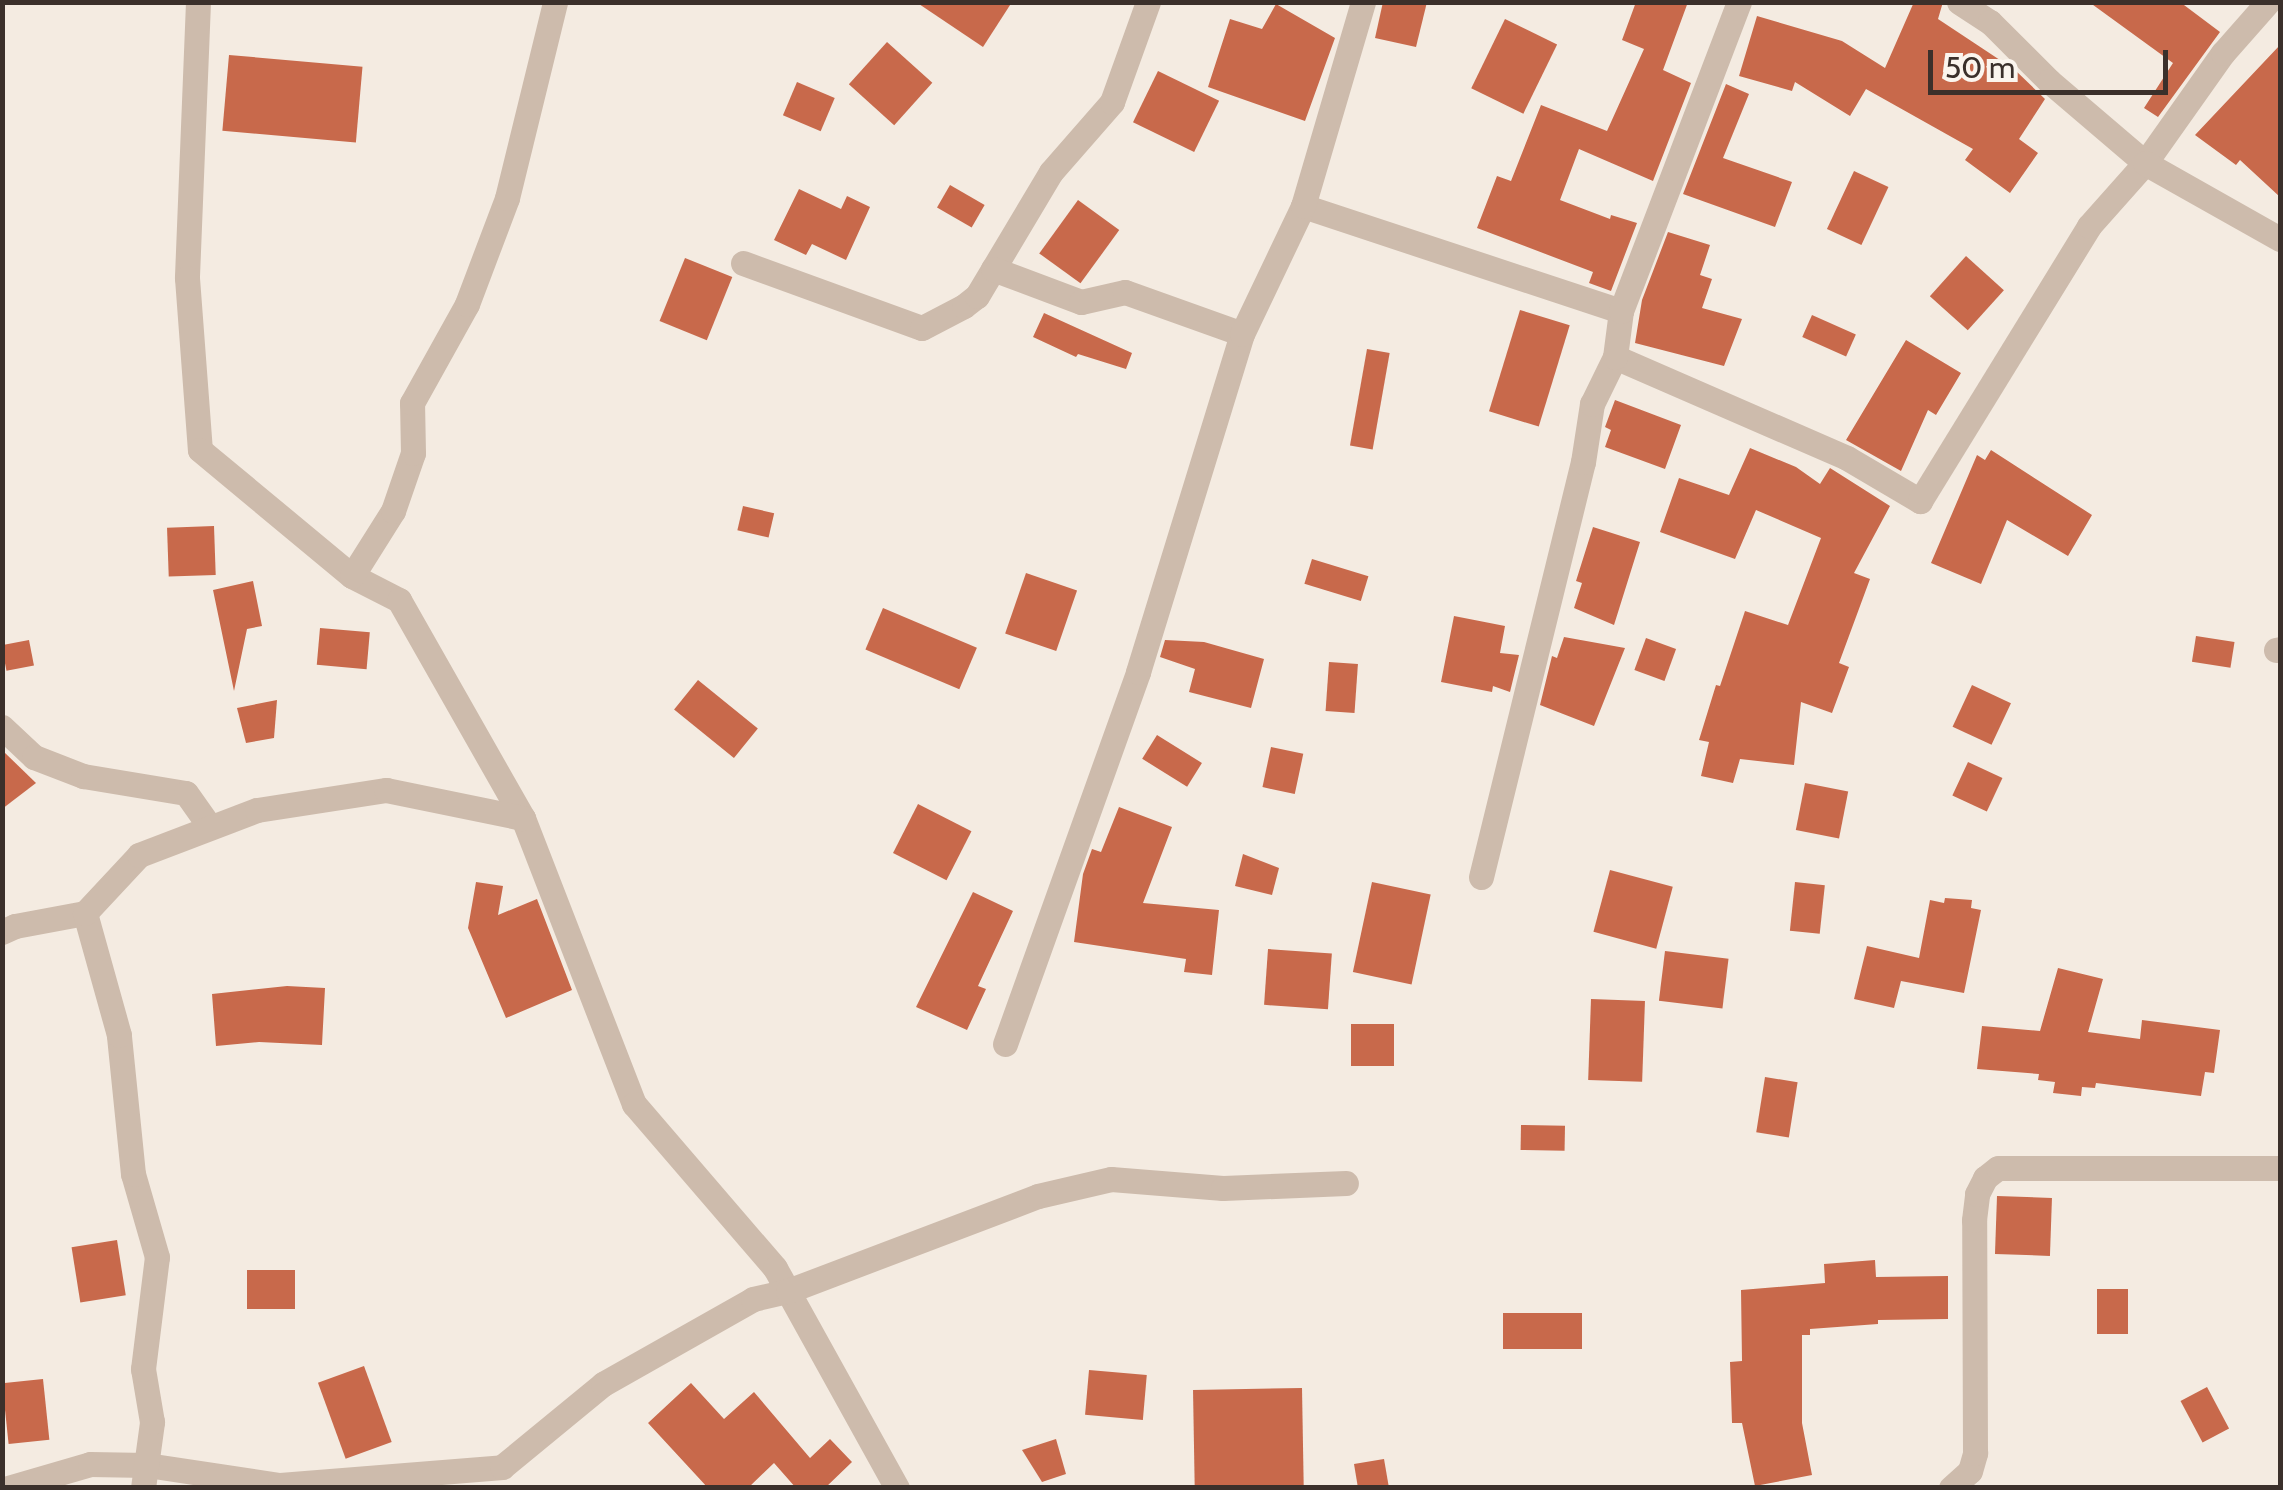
<!DOCTYPE html>
<style>
body{margin:0}
#map{position:relative;width:2283px;height:1490px;overflow:hidden;background:#f4ebe1;font-family:Cabin,sans-serif}
div>[style]{position:absolute}
[style*='--x']{left:calc(var(--x)*1px);top:calc(var(--y)*1px);width:calc(var(--w)*1px);rotate:calc(var(--a)*1deg)}
.building>*{inset:0;background:#c8694b;transform-origin:0 0}
.street>*{height:25px;margin:-12.5px;padding:0 12.5px;transform-origin:12.5px;border-radius:12.5px;background:#cdbbac}
span{translate:-50% -50%;white-space:nowrap;text-align:center;line-height:1.15;-webkit-text-stroke:9px #fbf5ee;paint-order:stroke}
.frame{position:absolute;inset:0;border:5px solid #3b302b;pointer-events:none}
.scale{position:absolute;left:1928px;top:50px;width:240px;height:45px;box-sizing:border-box;border:5px solid #3b302b;border-top:0;padding-left:12px;font-size:30px;line-height:35px;white-space:nowrap;color:#3b302b;-webkit-text-stroke:8px #fbf5ee;paint-order:stroke}
</style>
<div id="map">
<div class="building">
<i style="clip-path:polygon(916px 2px,1012px 2px,983px 47px)"></i>
<i style="clip-path:polygon(1383px 2px,1427px 2px,1416px 47px,1375px 38px)"></i>
<i style="clip-path:polygon(1636px 2px,1688px 2px,1663px 70px,1691px 83px,1653px 181px,1579px 149px,1560px 200px,1610px 219px,1611px 215px,1637px 223px,1611px 291px,1589px 283px,1593px 272px,1477px 228px,1497px 176px,1511px 181px,1541px 105px,1607px 131px,1644px 49px,1622px 40px)"></i>
<i style="clip-path:polygon(1914px 2px,1943px 2px,1938px 19px,2015px 70px,2045px 99px,2019px 139px,2038px 153px,2010px 193px,1965px 160px,1973px 149px,1866px 89px,1850px 116px,1795px 82px,1792px 91px,1739px 76px,1757px 16px,1842px 41px,1885px 68px)"></i>
<i style="clip-path:polygon(2089px 2px,2180px 2px,2220px 32px,2158px 117px,2144px 108px,2173px 63px)"></i>
<i style="clip-path:polygon(1276px 4px,1335px 38px,1305px 121px,1208px 87px,1230px 19px,1262px 29px)"></i>
<i style="left:1505px;top:19px;width:58px;height:77px;rotate:26deg"></i>
<i style="left:887px;top:42px;width:61px;height:57px;rotate:42deg"></i>
<i style="clip-path:polygon(2280px 45px,2280px 197px,2240px 160px,2236px 165px,2195px 135px)"></i>
<i style="left:229px;top:55px;width:134px;height:76px;rotate:5deg"></i>
<i style="left:1158px;top:71px;width:68px;height:57px;rotate:26deg"></i>
<i style="left:797px;top:82px;width:41px;height:36px;rotate:23deg"></i>
<i style="clip-path:polygon(1726px 84px,1749px 94px,1723px 158px,1792px 182px,1775px 227px,1683px 194px)"></i>
<i style="left:1854px;top:171px;width:38px;height:64px;rotate:25deg"></i>
<i style="left:950px;top:185px;width:40px;height:26px;rotate:30deg"></i>
<i style="clip-path:polygon(799px 189px,841px 209px,847px 196px,870px 207px,846px 260px,812px 244px,806px 255px,774px 240px)"></i>
<i style="left:1078px;top:200px;width:51px;height:66px;rotate:36deg"></i>
<i style="clip-path:polygon(1668px 232px,1710px 245px,1700px 275px,1712px 279px,1702px 308px,1742px 319px,1724px 366px,1635px 343px,1642px 300px)"></i>
<i style="left:1966px;top:256px;width:51px;height:54px;rotate:42deg"></i>
<i style="left:685px;top:258px;width:51px;height:68px;rotate:22deg"></i>
<i style="left:1520px;top:310px;width:52px;height:106px;rotate:17deg"></i>
<i style="clip-path:polygon(1044px 313px,1132px 353px,1126px 369px,1078px 354px,1076px 357px,1033px 337px)"></i>
<i style="left:1812px;top:315px;width:48px;height:24px;rotate:24deg"></i>
<i style="clip-path:polygon(1906px 340px,1961px 373px,1936px 415px,1928px 410px,1901px 471px,1846px 440px)"></i>
<i style="left:1367px;top:349px;width:23px;height:98px;rotate:10deg"></i>
<i style="clip-path:polygon(1615px 400px,1681px 425px,1665px 469px,1605px 447px,1611px 430px,1605px 427px)"></i>
<i style="clip-path:polygon(1750px 448px,1796px 467px,1820px 484px,1830px 468px,1890px 506px,1854px 573px,1870px 579px,1839px 663px,1849px 667px,1832px 713px,1801px 702px,1794px 765px,1740px 759px,1733px 783px,1701px 776px,1709px 742px,1699px 740px,1716px 685px,1720px 686px,1745px 611px,1788px 625px,1821px 538px,1756px 510px,1735px 559px,1660px 532px,1679px 478px,1729px 495px)"></i>
<i style="clip-path:polygon(1991px 450px,2092px 515px,2068px 556px,2007px 520px,1981px 584px,1931px 563px,1977px 455px,1985px 460px)"></i>
<i style="left:743px;top:506px;width:32px;height:25px;rotate:13deg"></i>
<i style="left:214px;top:526px;width:49px;height:47px;rotate:88deg"></i>
<i style="clip-path:polygon(1593px 527px,1640px 542px,1614px 625px,1574px 608px,1582px 583px,1576px 581px)"></i>
<i style="left:1312px;top:559px;width:59px;height:26px;rotate:17deg"></i>
<i style="left:1026px;top:573px;width:54px;height:64px;rotate:19deg"></i>
<i style="clip-path:polygon(253px 581px,262px 626px,247px 629px,234px 691px,213px 590px)"></i>
<i style="left:883px;top:608px;width:102px;height:45px;rotate:23deg"></i>
<i style="clip-path:polygon(1454px 616px,1505px 626px,1500px 653px,1519px 655px,1510px 692px,1493px 686px,1492px 692px,1441px 682px)"></i>
<i style="left:320px;top:628px;width:50px;height:37px;rotate:5deg"></i>
<i style="left:2196px;top:636px;width:39px;height:26px;rotate:9deg"></i>
<i style="clip-path:polygon(1564px 637px,1625px 648px,1594px 726px,1540px 705px,1552px 656px,1557px 658px)"></i>
<i style="left:1646px;top:638px;width:32px;height:34px;rotate:20deg"></i>
<i style="left:29px;top:640px;width:26px;height:28px;rotate:79deg"></i>
<i style="clip-path:polygon(1165px 640px,1204px 642px,1264px 659px,1251px 708px,1189px 692px,1195px 669px,1160px 657px)"></i>
<i style="left:1329px;top:662px;width:29px;height:49px;rotate:4deg"></i>
<i style="left:698px;top:680px;width:77px;height:38px;rotate:39deg"></i>
<i style="left:1972px;top:685px;width:43px;height:46px;rotate:25deg"></i>
<i style="clip-path:polygon(277px 700px,274px 738px,246px 743px,237px 708px)"></i>
<i style="left:1157px;top:735px;width:53px;height:28px;rotate:32deg"></i>
<i style="left:1271px;top:747px;width:33px;height:41px;rotate:12deg"></i>
<i style="clip-path:polygon(2px 750px,36px 783px,2px 809px)"></i>
<i style="left:1968px;top:762px;width:38px;height:37px;rotate:25deg"></i>
<i style="left:1805px;top:783px;width:44px;height:48px;rotate:11deg"></i>
<i style="left:918px;top:804px;width:60px;height:55px;rotate:27deg"></i>
<i style="clip-path:polygon(1119px 807px,1172px 827px,1143px 903px,1219px 910px,1212px 975px,1184px 972px,1186px 959px,1074px 942px,1083px 874px,1092px 849px,1101px 852px)"></i>
<i style="clip-path:polygon(1243px 854px,1279px 868px,1272px 895px,1235px 886px)"></i>
<i style="left:1610px;top:870px;width:65px;height:64px;rotate:15deg"></i>
<i style="clip-path:polygon(476px 882px,503px 886px,498px 915px,537px 899px,572px 990px,506px 1018px,468px 928px)"></i>
<i style="left:1372px;top:882px;width:60px;height:92px;rotate:12deg"></i>
<i style="left:1795px;top:882px;width:30px;height:49px;rotate:6deg"></i>
<i style="clip-path:polygon(973px 892px,1013px 911px,978px 986px,986px 989px,967px 1030px,916px 1007px)"></i>
<i style="clip-path:polygon(1945px 898px,1972px 900px,1971px 908px,1981px 910px,1964px 993px,1901px 981px,1894px 1008px,1854px 999px,1867px 946px,1919px 958px,1930px 900px,1944px 903px)"></i>
<i style="left:1268px;top:949px;width:64px;height:56px;rotate:4deg"></i>
<i style="left:1665px;top:951px;width:64px;height:50px;rotate:7deg"></i>
<i style="clip-path:polygon(2058px 968px,2103px 979px,2088px 1032px,2140px 1039px,2142px 1020px,2220px 1030px,2214px 1073px,2205px 1072px,2201px 1096px,2096px 1083px,2095px 1088px,2082px 1087px,2081px 1096px,2053px 1093px,2055px 1082px,2038px 1080px,2039px 1074px,1977px 1069px,1982px 1026px,2040px 1031px)"></i>
<i style="clip-path:polygon(287px 986px,325px 988px,322px 1045px,259px 1042px,216px 1046px,212px 994px)"></i>
<i style="left:1591px;top:999px;width:54px;height:81px;rotate:2deg"></i>
<i style="left:1394px;top:1024px;width:42px;height:43px;rotate:90deg"></i>
<i style="left:1765px;top:1077px;width:33px;height:56px;rotate:9deg"></i>
<i style="left:1521px;top:1125px;width:44px;height:25px;rotate:1deg"></i>
<i style="left:1997px;top:1196px;width:55px;height:58px;rotate:2deg"></i>
<i style="left:117px;top:1240px;width:56px;height:46px;rotate:81deg"></i>
<i style="clip-path:polygon(1875px 1260px,1876px 1277px,1948px 1276px,1948px 1319px,1878px 1320px,1878px 1324px,1810px 1329px,1810px 1335px,1802px 1335px,1802px 1423px,1812px 1475px,1755px 1486px,1742px 1423px,1732px 1423px,1730px 1362px,1742px 1361px,1741px 1290px,1825px 1283px,1824px 1264px)"></i>
<i style="left:295px;top:1270px;width:39px;height:48px;rotate:90deg"></i>
<i style="left:2097px;top:1289px;width:31px;height:45px"></i>
<i style="left:1582px;top:1313px;width:36px;height:79px;rotate:90deg"></i>
<i style="left:364px;top:1366px;width:81px;height:49px;rotate:70deg"></i>
<i style="left:1089px;top:1370px;width:58px;height:45px;rotate:5deg"></i>
<i style="left:43px;top:1379px;width:61px;height:41px;rotate:84deg"></i>
<i style="clip-path:polygon(691px 1383px,724px 1419px,754px 1392px,810px 1458px,830px 1439px,852px 1462px,825px 1488px,796px 1488px,774px 1463px,748px 1488px,708px 1488px,648px 1423px)"></i>
<i style="left:2207px;top:1387px;width:47px;height:30px;rotate:62deg"></i>
<i style="left:1302px;top:1388px;width:100px;height:109px;rotate:89deg"></i>
<i style="clip-path:polygon(1056px 1439px,1066px 1474px,1042px 1482px,1022px 1450px)"></i>
<i style="clip-path:polygon(1384px 1459px,1389px 1488px,1358px 1488px,1354px 1464px)"></i>
</div>
<div class="street">
<i style="--x:198;--y:2;--w:276;--a:92.3"></i>
<i style="--x:187;--y:278;--w:172;--a:85.7"></i>
<i style="--x:200;--y:450;--w:197;--a:39.7"></i>
<i style="--x:352;--y:576;--w:53;--a:27.1"></i>
<i style="--x:399;--y:600;--w:251;--a:60.4"></i>
<i style="--x:523;--y:818;--w:307;--a:68.8"></i>
<i style="--x:634;--y:1104;--w:216;--a:49.3"></i>
<i style="--x:775;--y:1268;--w:252;--a:61"></i>
<i style="--x:1959;--y:2;--w:37;--a:33"></i>
<i style="--x:1990;--y:22;--w:83;--a:45"></i>
<i style="--x:2049;--y:81;--w:126;--a:40.5"></i>
<i style="--x:2145;--y:163;--w:135;--a:-54.7"></i>
<i style="--x:2223;--y:53;--w:68;--a:-48.6"></i>
<i style="--x:1303;--y:206;--w:335;--a:18.3"></i>
<i style="--x:743;--y:263;--w:190;--a:20"></i>
<i style="--x:922;--y:328;--w:47;--a:-27.6"></i>
<i style="--x:964;--y:306;--w:16;--a:-38"></i>
<i style="--x:977;--y:296;--w:144;--a:-59.2"></i>
<i style="--x:1051;--y:172;--w:93;--a:-48.9"></i>
<i style="--x:1112;--y:102;--w:106;--a:-70.2"></i>
<i style="--x:993;--y:269;--w:94;--a:20.6"></i>
<i style="--x:1081;--y:302;--w:45;--a:-12.8"></i>
<i style="--x:1125;--y:292;--w:124;--a:19.7"></i>
<i style="--x:1615;--y:357;--w:253;--a:23.5"></i>
<i style="--x:1847;--y:458;--w:85;--a:30.5"></i>
<i style="--x:1920;--y:501;--w:323;--a:-58.4"></i>
<i style="--x:2089;--y:226;--w:84;--a:-48.4"></i>
<i style="--x:2145;--y:163;--w:155;--a:29.4"></i>
<i style="--x:352;--y:576;--w:77;--a:-57.8"></i>
<i style="--x:393;--y:511;--w:61;--a:-71"></i>
<i style="--x:413;--y:453;--w:50;--a:-91.1"></i>
<i style="--x:412;--y:403;--w:113;--a:-60.9"></i>
<i style="--x:467;--y:304;--w:113;--a:-69.3"></i>
<i style="--x:507;--y:198;--w:202;--a:-76.2"></i>
<i style="--x:2276;--y:650;--w:4;--a:-14"></i>
<i style="--x:2;--y:727;--w:44;--a:43.2"></i>
<i style="--x:34;--y:757;--w:53;--a:21.2"></i>
<i style="--x:83;--y:776;--w:104;--a:9.4"></i>
<i style="--x:186;--y:793;--w:42;--a:54.8"></i>
<i style="--x:1481;--y:877;--w:427;--a:-76.2"></i>
<i style="--x:1583;--y:462;--w:59;--a:-81.2"></i>
<i style="--x:1592;--y:404;--w:52;--a:-63.9"></i>
<i style="--x:1615;--y:357;--w:46;--a:-82.6"></i>
<i style="--x:1621;--y:311;--w:331;--a:-69.1"></i>
<i style="--x:2;--y:932;--w:14;--a:-25"></i>
<i style="--x:15;--y:926;--w:71;--a:-10.5"></i>
<i style="--x:1005;--y:1044;--w:395;--a:-70.3"></i>
<i style="--x:1138;--y:672;--w:354;--a:-72.9"></i>
<i style="--x:1242;--y:334;--w:142;--a:-64.5"></i>
<i style="--x:1303;--y:206;--w:213;--a:-73.6"></i>
<i style="--x:8;--y:1488;--w:85;--a:-16.3"></i>
<i style="--x:90;--y:1464;--w:57;--a:1"></i>
<i style="--x:147;--y:1465;--w:134;--a:8.6"></i>
<i style="--x:280;--y:1485;--w:223;--a:-4.6"></i>
<i style="--x:502;--y:1467;--w:131;--a:-39.4"></i>
<i style="--x:603;--y:1384;--w:172;--a:-29.5"></i>
<i style="--x:753;--y:1299;--w:36;--a:-13"></i>
<i style="--x:788;--y:1291;--w:267;--a:-20.8"></i>
<i style="--x:1038;--y:1196;--w:75;--a:-13.1"></i>
<i style="--x:1111;--y:1179;--w:112;--a:4.6"></i>
<i style="--x:1223;--y:1188;--w:123;--a:-2.3"></i>
<i style="--x:143;--y:1488;--w:67;--a:-82.2"></i>
<i style="--x:152;--y:1422;--w:54;--a:-99.6"></i>
<i style="--x:143;--y:1369;--w:113;--a:-82.9"></i>
<i style="--x:157;--y:1257;--w:86;--a:-106.1"></i>
<i style="--x:133;--y:1174;--w:140;--a:-95.8"></i>
<i style="--x:119;--y:1035;--w:127;--a:-105.6"></i>
<i style="--x:85;--y:913;--w:79;--a:-47"></i>
<i style="--x:139;--y:855;--w:126;--a:-20.9"></i>
<i style="--x:257;--y:810;--w:131;--a:-8.8"></i>
<i style="--x:386;--y:790;--w:140;--a:11.6"></i>
<i style="--x:1951;--y:1488;--w:25;--a:-42"></i>
<i style="--x:1970;--y:1471;--w:19;--a:-74"></i>
<i style="--x:1975;--y:1453;--w:233;--a:-90.2"></i>
<i style="--x:1974;--y:1220;--w:26;--a:-83"></i>
<i style="--x:1977;--y:1194;--w:18;--a:-63"></i>
<i style="--x:1985;--y:1178;--w:16;--a:-38"></i>
<i style="--x:1998;--y:1168;--w:282;--a:0"></i>
</div>
<div class="frame"></div>
<div class="scale">50 m</div>
</div>
